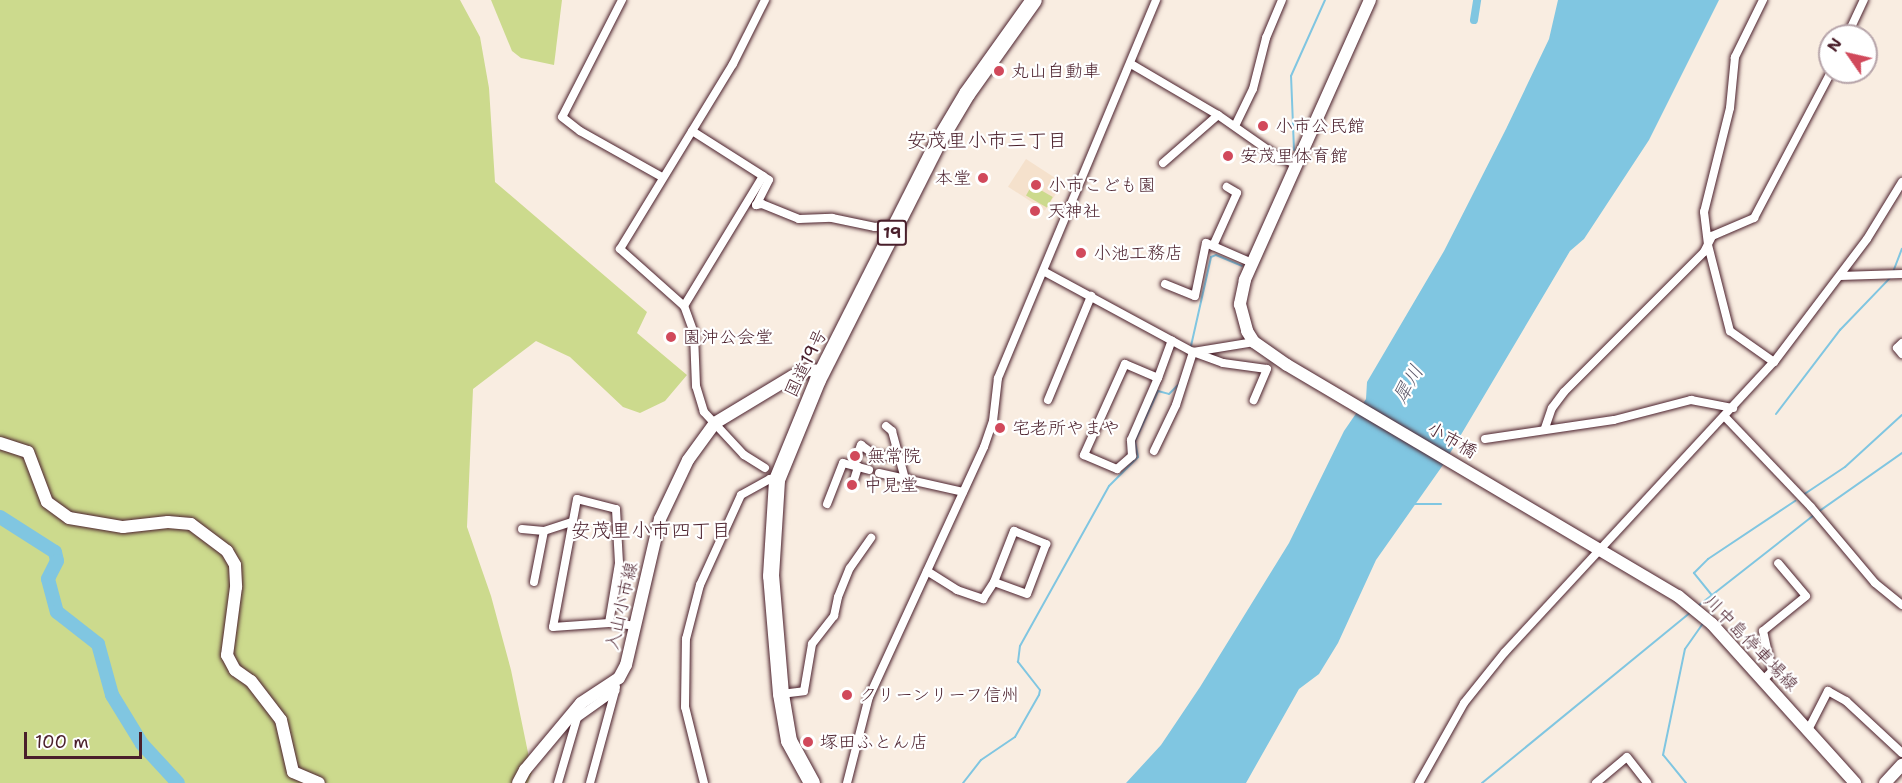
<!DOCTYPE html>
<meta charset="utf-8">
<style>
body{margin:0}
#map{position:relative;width:1902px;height:783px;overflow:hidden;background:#f9ede1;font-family:"Shantell Sans","Klee One",sans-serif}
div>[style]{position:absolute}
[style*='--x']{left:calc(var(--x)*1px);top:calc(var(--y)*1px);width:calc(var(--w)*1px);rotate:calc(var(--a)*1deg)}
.built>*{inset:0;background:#f5e1cc;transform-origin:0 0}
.green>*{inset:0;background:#ccda8d;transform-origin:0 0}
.water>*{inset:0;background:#80c6e1}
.stream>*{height:2px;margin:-1px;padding:0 1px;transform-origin:1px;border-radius:1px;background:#80c6e1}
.canal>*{height:8px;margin:-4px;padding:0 4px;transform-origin:4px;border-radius:4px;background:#80c6e1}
.river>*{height:14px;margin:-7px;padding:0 7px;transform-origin:7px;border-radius:7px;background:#80c6e1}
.roads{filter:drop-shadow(0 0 2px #4a1f2b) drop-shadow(0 0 2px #4a1f2b)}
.street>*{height:8px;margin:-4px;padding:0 4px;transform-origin:4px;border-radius:4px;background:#fff}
.secondary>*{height:12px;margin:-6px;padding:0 6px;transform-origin:6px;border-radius:6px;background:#fff}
.highway>*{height:16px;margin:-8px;padding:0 8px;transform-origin:8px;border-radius:8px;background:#fff}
.dots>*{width:16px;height:16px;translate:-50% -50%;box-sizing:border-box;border:3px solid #fff;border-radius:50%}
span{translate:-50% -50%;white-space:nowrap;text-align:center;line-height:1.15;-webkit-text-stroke:4.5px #fff;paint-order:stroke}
.shield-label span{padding:2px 4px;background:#fff;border:2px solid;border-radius:4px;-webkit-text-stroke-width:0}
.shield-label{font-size:16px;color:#4a1f2b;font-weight:700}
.poi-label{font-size:18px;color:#4a1f2b}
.left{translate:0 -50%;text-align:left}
.right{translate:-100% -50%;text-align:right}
.street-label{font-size:18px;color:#4a1f2b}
.neighbourhood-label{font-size:20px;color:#4a1f2b}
.water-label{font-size:20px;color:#5d596b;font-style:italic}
.north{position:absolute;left:1818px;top:24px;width:60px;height:60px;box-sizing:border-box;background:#fff;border:2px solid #b7a5aa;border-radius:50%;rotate:304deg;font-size:16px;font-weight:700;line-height:24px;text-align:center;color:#4a1f2b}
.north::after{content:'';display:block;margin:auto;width:21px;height:27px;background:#d1495b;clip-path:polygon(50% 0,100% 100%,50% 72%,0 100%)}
.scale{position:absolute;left:24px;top:732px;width:118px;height:27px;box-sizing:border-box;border:3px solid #4a1f2b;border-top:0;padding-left:8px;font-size:18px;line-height:21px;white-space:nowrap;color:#4a1f2b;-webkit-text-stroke:4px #fff;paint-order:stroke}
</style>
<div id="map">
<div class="built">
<i style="left:1026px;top:159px;width:44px;height:33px;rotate:33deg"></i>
</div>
<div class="green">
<i style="clip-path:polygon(0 0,460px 0,480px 37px,489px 88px,495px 182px,647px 312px,637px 333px,687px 375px,665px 401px,640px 413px,623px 407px,570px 357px,536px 341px,473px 389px,467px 527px,491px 596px,511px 670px,532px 772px,528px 783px,0 783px)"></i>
<i style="clip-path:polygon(491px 0,562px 0,554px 65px,521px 58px,512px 51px)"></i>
<i style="left:1032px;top:185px;width:24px;height:12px;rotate:30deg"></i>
</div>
<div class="water">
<i style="clip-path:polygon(1558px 0,1719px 0,1649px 140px,1584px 239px,1570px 251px,1443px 465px,1376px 560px,1338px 643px,1319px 674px,1299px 689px,1246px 783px,1126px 783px,1161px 745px,1200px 687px,1289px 543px,1344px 431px,1366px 399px,1367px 382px,1444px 251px,1506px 129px,1549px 39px)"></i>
</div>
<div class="stream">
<i style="--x:1294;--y:150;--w:74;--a:-92.3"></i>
<i style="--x:1291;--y:76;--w:83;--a:-65.9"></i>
<i style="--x:1893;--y:272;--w:25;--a:-69"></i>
<i style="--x:1191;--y:346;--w:91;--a:-77.3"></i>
<i style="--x:1211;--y:257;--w:5;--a:-22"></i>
<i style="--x:1216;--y:255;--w:28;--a:23"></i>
<i style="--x:1776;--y:414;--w:106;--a:-52.7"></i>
<i style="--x:1840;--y:330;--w:74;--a:-46.1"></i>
<i style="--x:1803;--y:495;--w:50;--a:-33.7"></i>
<i style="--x:1845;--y:467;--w:77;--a:-42.4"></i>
<i style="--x:1413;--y:504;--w:28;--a:0"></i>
<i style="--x:1818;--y:512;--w:103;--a:-35.1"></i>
<i style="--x:1698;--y:606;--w:147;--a:-38.1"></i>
<i style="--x:1710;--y:616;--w:15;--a:-53"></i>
<i style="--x:1719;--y:604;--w:40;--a:-129"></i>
<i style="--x:1694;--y:573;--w:20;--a:-45"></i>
<i style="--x:1708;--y:559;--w:105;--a:-33.7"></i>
<i style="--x:963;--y:783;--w:29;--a:-52"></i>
<i style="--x:981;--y:760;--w:41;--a:-34.1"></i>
<i style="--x:1015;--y:737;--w:48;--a:-60.3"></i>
<i style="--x:1039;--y:695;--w:5;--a:-79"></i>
<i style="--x:1040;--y:690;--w:36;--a:-128"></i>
<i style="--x:1018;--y:662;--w:16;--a:-83"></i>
<i style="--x:1020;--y:646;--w:183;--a:-60.9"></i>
<i style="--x:1109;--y:486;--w:41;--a:-45"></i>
<i style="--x:1138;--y:457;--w:16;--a:-101"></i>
<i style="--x:1135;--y:441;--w:55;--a:-65.3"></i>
<i style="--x:1158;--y:391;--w:11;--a:15"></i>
<i style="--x:1169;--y:394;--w:14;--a:-45"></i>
<i style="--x:1482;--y:783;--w:270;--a:-39.3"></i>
<i style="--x:1686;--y:783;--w:36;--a:-129"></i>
<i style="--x:1663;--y:755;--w:108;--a:-78.3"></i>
<i style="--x:1685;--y:649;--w:33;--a:-55"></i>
</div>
<div class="canal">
<i style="--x:1474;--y:20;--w:20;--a:-81"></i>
</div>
<div class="river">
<i style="--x:0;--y:517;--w:65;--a:32.5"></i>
<i style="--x:55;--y:552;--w:9;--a:77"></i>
<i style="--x:57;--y:561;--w:20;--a:117"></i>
<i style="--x:48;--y:579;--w:34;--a:75"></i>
<i style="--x:57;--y:612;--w:52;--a:38"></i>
<i style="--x:98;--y:644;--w:53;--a:74.6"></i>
<i style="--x:112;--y:695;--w:57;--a:58.5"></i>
<i style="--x:142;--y:744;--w:53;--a:47.3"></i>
</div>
<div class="roads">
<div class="street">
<i style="--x:622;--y:0;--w:131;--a:117.1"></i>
<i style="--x:562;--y:117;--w:23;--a:38"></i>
<i style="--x:580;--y:131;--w:94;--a:29.3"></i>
<i style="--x:1763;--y:0;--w:64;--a:116.2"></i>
<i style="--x:1735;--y:57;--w:51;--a:95.6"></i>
<i style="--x:1730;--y:108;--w:107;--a:104"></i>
<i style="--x:1704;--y:212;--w:33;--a:83"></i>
<i style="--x:1708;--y:245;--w:89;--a:75.7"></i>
<i style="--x:1730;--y:331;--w:54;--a:35.2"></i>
<i style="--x:1847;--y:36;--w:40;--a:-65"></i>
<i style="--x:1131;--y:64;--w:101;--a:30.4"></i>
<i style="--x:1218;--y:115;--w:73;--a:35"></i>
<i style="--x:1278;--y:157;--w:19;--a:21"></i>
<i style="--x:1235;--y:126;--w:41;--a:-64.1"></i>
<i style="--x:1253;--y:89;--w:53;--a:-75.7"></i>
<i style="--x:1266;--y:38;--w:41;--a:-67.2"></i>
<i style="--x:1163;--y:163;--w:73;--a:-41.1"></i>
<i style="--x:763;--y:176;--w:7;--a:34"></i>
<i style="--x:769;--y:180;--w:28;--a:117"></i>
<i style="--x:756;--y:205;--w:6;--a:-9"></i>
<i style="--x:762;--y:204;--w:40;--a:22"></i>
<i style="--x:799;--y:219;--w:33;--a:-2"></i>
<i style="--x:832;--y:218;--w:44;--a:11.8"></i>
<i style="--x:875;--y:227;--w:20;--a:-9"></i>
<i style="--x:1213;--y:246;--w:58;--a:-65.6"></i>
<i style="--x:1237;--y:193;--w:12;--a:-149"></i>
<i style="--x:1045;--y:272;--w:168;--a:28.4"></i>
<i style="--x:1193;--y:352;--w:62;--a:-9.3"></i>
<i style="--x:1840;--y:276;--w:62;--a:-1.8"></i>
<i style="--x:1165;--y:284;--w:32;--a:22"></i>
<i style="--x:1195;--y:296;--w:54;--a:-78.3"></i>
<i style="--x:1206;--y:243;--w:50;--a:23.5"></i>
<i style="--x:684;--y:306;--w:152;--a:-58.7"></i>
<i style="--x:763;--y:176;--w:84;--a:-147.6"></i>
<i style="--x:1902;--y:343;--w:7;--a:135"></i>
<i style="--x:1897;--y:348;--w:8;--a:50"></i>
<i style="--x:1158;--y:378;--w:36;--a:-157"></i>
<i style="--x:1125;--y:364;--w:100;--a:114.3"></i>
<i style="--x:1084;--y:455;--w:36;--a:23"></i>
<i style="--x:1117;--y:469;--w:20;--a:-41"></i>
<i style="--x:1132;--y:456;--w:16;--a:-94"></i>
<i style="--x:1131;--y:440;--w:68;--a:-66.5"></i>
<i style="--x:1158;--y:378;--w:40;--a:-69.8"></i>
<i style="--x:1048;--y:400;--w:113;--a:-67.5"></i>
<i style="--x:1725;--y:417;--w:124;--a:46.3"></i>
<i style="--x:1811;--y:507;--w:99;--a:49.9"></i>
<i style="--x:1875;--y:583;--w:35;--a:39"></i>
<i style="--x:886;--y:426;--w:8;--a:40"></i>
<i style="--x:892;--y:431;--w:50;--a:74.8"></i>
<i style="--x:1545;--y:428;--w:21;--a:-71"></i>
<i style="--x:1552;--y:408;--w:20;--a:-53"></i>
<i style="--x:1564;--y:392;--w:198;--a:-45"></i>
<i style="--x:1704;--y:252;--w:18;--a:-63"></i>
<i style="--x:1712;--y:236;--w:46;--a:-23.2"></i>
<i style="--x:1754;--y:218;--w:165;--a:-62.2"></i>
<i style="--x:1485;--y:439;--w:130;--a:-8.4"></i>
<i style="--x:1614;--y:420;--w:80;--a:-14.6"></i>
<i style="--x:1691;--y:400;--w:43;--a:10.8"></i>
<i style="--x:1154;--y:451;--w:51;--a:-64.4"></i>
<i style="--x:1176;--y:405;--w:56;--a:-72.2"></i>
<i style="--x:1193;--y:352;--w:32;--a:20"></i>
<i style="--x:1223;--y:363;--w:44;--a:7.8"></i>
<i style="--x:1267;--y:369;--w:34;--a:113"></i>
<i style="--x:853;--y:465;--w:22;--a:-68"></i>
<i style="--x:861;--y:445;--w:17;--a:36"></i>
<i style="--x:875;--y:455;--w:14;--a:4"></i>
<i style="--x:765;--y:468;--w:25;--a:-148"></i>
<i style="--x:744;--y:455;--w:59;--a:-132.9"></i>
<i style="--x:704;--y:412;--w:27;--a:-107"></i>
<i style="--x:696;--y:386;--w:53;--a:-92.2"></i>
<i style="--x:694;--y:333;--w:29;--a:-110"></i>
<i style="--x:684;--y:306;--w:86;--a:-138.3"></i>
<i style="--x:620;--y:249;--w:217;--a:-58.6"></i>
<i style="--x:733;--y:64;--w:72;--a:-63.4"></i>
<i style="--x:879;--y:473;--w:86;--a:12.7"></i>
<i style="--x:854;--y:480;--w:14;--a:-73"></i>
<i style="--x:827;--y:504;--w:44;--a:-68.7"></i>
<i style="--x:843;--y:463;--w:27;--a:15"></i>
<i style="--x:522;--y:529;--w:22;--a:5"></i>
<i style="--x:927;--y:571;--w:36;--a:32"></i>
<i style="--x:957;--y:590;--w:28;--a:19"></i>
<i style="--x:983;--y:599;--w:20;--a:-57"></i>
<i style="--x:994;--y:582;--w:55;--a:-68.6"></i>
<i style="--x:1014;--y:531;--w:35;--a:22"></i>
<i style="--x:1046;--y:544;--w:53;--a:110.8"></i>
<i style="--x:1027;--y:594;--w:35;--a:-160"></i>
<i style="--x:534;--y:582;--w:52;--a:-78.9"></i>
<i style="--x:544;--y:531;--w:29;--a:-18"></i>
<i style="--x:609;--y:623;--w:61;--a:-80.5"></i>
<i style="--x:619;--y:563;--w:54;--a:-93.2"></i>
<i style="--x:616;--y:509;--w:40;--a:-165.6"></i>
<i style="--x:577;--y:499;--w:130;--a:100.6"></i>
<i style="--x:553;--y:627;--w:56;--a:-4.1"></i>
<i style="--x:609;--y:623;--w:27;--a:6"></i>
<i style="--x:1764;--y:679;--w:11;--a:-45"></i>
<i style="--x:1772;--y:671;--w:41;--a:-102.7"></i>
<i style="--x:1763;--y:631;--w:55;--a:-39.1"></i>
<i style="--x:1806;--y:596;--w:43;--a:-130.3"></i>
<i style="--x:781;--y:694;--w:23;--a:-7"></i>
<i style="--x:804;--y:691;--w:48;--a:-80.3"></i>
<i style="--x:812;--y:644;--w:36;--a:-52"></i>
<i style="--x:834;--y:616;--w:19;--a:-78"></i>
<i style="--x:838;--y:597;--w:31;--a:-68"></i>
<i style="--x:850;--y:568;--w:37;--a:-55"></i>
<i style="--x:1808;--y:730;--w:44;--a:-62.9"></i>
<i style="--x:1828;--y:691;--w:21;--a:29"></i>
<i style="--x:1846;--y:701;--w:76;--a:42.9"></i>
<i style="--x:558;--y:783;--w:68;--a:-73.7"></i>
<i style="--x:577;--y:718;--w:47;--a:-35.4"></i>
<i style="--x:590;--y:783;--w:99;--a:-74.8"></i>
<i style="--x:704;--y:783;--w:78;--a:-104"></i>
<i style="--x:685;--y:707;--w:68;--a:-89.2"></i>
<i style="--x:686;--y:639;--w:56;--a:-75.5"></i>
<i style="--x:700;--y:585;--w:99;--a:-65.5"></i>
<i style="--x:741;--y:495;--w:33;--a:-29"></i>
<i style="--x:770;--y:479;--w:7;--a:8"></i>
<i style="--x:847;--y:783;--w:89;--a:-75.7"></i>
<i style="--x:869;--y:697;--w:275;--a:-65.3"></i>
<i style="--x:984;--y:447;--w:28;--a:-71"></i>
<i style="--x:993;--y:421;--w:43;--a:-83.4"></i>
<i style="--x:998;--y:378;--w:410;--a:-67.3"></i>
<i style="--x:1419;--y:783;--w:92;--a:-60.6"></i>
<i style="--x:1464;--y:703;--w:65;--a:-51.2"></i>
<i style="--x:1505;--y:652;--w:396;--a:-47.2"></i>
<i style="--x:1774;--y:362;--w:154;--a:-52.9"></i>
<i style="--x:1867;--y:239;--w:67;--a:-58.4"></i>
<i style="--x:1596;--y:783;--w:40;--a:-40"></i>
<i style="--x:1627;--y:757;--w:33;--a:52"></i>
</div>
<div class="secondary">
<i style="--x:1370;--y:0;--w:307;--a:114.1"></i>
<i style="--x:1245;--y:280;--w:25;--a:102"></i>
<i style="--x:1240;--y:304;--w:28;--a:75"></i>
<i style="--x:1247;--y:331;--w:13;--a:58"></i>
<i style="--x:1254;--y:342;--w:40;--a:34.9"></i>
<i style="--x:1287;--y:365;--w:454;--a:30.6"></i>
<i style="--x:1678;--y:596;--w:44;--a:39.5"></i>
<i style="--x:1712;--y:624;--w:214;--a:48"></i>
<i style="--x:0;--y:443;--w:29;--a:18"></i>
<i style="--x:28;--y:452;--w:53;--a:69.2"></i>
<i style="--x:47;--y:502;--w:27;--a:36"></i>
<i style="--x:69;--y:518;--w:55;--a:9.5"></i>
<i style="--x:123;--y:527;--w:45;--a:-6.3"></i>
<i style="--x:168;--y:522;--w:23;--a:5"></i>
<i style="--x:191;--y:524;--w:45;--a:36.9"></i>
<i style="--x:227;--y:551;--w:16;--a:60"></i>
<i style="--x:235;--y:565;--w:22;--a:87"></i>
<i style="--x:236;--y:587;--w:69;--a:97.5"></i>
<i style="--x:227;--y:655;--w:17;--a:62"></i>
<i style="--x:235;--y:670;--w:19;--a:35"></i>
<i style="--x:251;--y:681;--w:49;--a:52.4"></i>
<i style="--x:281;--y:720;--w:53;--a:77"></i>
<i style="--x:293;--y:772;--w:28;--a:23"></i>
<i style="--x:518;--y:783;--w:15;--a:-62"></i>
<i style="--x:525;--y:770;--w:87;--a:-50.1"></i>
<i style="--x:581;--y:703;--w:45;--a:-33.3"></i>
<i style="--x:619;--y:678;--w:15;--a:-62"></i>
<i style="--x:626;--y:665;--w:150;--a:-76.9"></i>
<i style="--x:660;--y:519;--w:65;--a:-64.6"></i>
<i style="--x:688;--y:460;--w:46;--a:-53.9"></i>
<i style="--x:715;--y:423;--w:91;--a:-31.1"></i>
<i style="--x:793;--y:376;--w:16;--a:-22"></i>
<i style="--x:808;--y:370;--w:14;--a:4"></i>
<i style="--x:1885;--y:783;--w:25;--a:-47"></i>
</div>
<div class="highway">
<i style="--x:812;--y:783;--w:48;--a:-118.7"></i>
<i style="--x:789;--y:741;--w:48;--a:-99.7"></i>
<i style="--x:781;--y:694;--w:118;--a:-94.8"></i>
<i style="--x:771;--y:576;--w:96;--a:-86.4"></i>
<i style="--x:777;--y:480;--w:108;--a:-67.7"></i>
<i style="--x:818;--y:380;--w:262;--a:-63.2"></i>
<i style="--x:936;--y:146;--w:61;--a:-59.2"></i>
<i style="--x:967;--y:94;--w:115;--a:-54.5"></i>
</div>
</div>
<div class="dots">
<i style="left:999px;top:71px;background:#d1495b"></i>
<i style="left:1263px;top:126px;background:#d1495b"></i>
<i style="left:1228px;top:156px;background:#d1495b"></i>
<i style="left:983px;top:178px;background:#d1495b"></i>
<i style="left:1036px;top:185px;background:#d1495b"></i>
<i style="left:1035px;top:211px;background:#d1495b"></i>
<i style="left:1081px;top:253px;background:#d1495b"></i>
<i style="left:671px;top:337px;background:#d1495b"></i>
<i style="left:1000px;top:428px;background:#d1495b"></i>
<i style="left:855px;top:456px;background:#d1495b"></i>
<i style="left:852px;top:485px;background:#d1495b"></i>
<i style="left:847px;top:695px;background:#d1495b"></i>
<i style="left:808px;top:742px;background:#d1495b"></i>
</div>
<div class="shield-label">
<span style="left:892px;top:233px">19</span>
</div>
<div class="poi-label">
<span class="left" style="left:1011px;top:71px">丸山自動車</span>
<span class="left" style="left:1275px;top:126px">小市公民館</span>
<span class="left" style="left:1240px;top:156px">安茂里体育館</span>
<span class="right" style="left:971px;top:178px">本堂</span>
<span class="left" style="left:1048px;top:185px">小市こども園</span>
<span class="left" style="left:1047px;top:211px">天神社</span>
<span class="left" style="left:1093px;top:253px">小池工務店</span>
<span class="left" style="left:683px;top:337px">園沖公会堂</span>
<span class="left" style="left:1012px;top:428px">宅老所やまや</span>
<span class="left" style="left:867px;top:456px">無常院</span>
<span class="left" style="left:864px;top:485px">中見堂</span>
<span class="left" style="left:859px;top:695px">クリーンリーフ信州</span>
<span class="left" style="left:820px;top:742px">塚田ふとん店</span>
</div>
<div class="street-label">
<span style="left:806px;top:363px;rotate:-64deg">国道19号</span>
<span style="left:1452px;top:440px;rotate:30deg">小市橋</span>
<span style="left:622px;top:606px;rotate:-77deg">入山小市線</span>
<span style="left:1751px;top:643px;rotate:46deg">川中島停車場線</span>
</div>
<div class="neighbourhood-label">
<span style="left:987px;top:140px">安茂里小市三丁目</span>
<span style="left:651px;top:530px">安茂里小市四丁目</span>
</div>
<div class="water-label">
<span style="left:1408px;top:384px;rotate:-60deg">犀川</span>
</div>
<div class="north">N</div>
<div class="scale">100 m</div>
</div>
